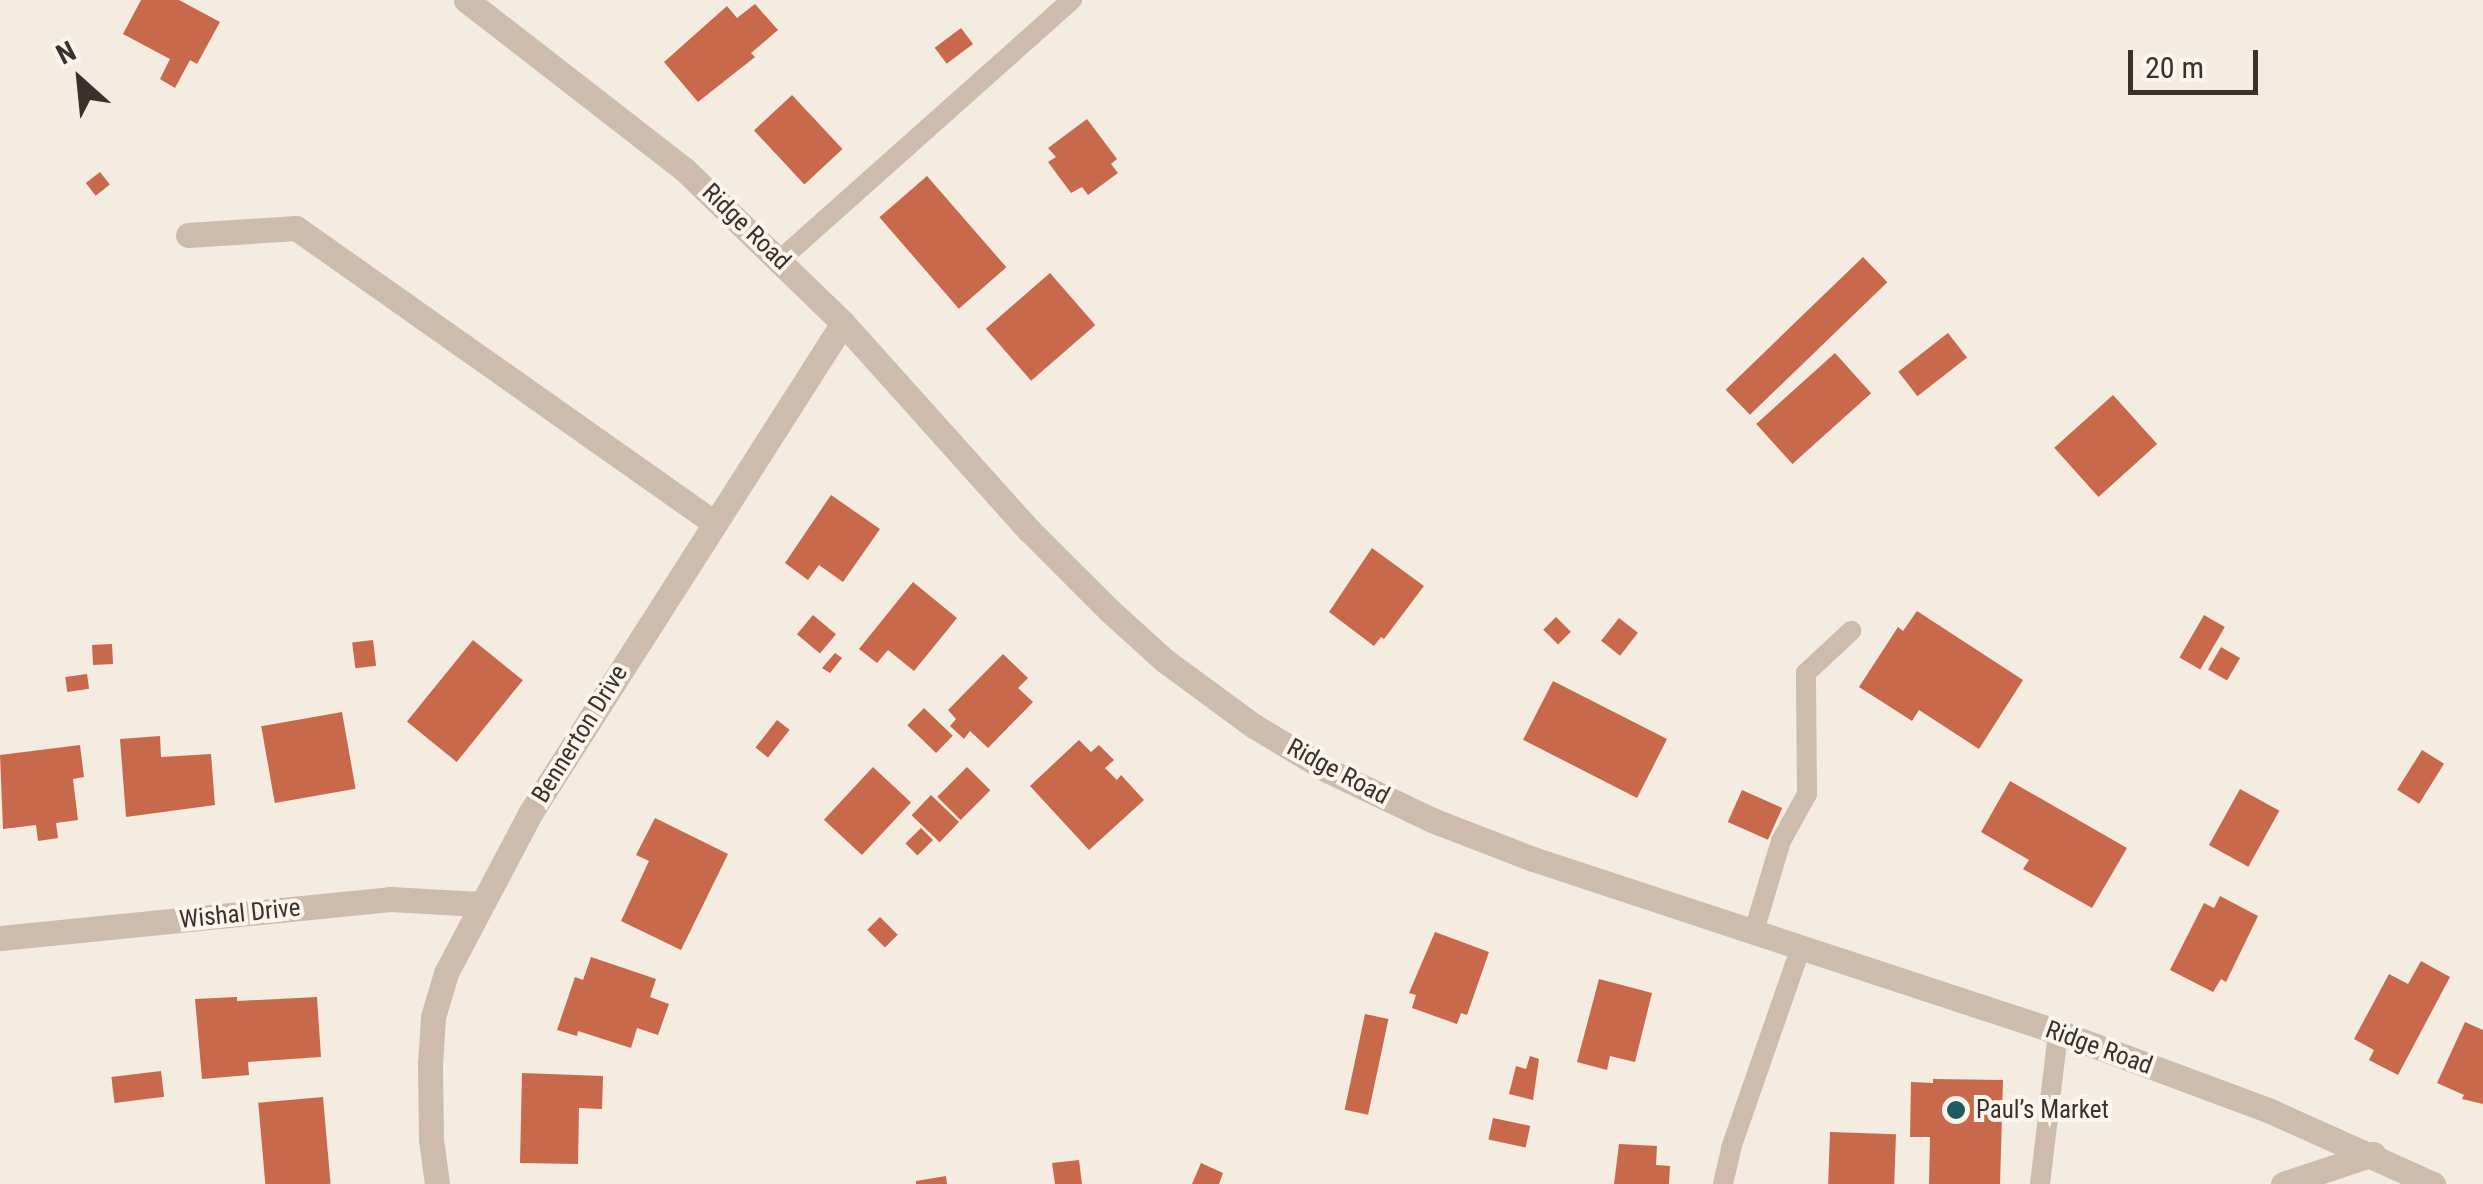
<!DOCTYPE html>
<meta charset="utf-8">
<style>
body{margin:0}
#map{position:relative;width:2483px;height:1184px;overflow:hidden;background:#f4ebe1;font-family:"Roboto Condensed",sans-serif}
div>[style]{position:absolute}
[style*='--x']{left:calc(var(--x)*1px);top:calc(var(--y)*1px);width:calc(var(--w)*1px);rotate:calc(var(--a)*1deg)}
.building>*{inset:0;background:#c8694b;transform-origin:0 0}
.service>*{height:20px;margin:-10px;padding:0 10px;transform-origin:10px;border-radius:10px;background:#cdbbac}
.minor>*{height:25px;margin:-12.5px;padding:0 12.5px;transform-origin:12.5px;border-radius:12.5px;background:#cdbbac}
.dots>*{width:28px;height:28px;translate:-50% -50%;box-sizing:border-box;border:5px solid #fbf5ee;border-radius:50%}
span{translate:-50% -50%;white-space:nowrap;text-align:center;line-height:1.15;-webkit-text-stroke:8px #fbf5ee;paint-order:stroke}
.street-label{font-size:25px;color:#3b302b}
.poi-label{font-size:25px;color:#3b302b}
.left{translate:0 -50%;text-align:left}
.north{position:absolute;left:30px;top:30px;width:100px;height:100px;-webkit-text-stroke:8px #fbf5ee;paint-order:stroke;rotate:333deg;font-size:28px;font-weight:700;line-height:40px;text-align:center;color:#3b302b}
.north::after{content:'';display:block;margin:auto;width:35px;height:45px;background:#3b302b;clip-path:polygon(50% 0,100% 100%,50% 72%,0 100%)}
.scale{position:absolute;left:2128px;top:50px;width:130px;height:45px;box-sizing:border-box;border:5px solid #3b302b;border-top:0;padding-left:12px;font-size:30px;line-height:35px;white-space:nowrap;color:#3b302b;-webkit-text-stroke:8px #fbf5ee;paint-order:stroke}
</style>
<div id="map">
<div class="building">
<i style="clip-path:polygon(141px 0,179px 0,220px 22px,197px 64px,190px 60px,175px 88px,160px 79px,170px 59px,123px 34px)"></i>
<i style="clip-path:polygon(755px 4px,778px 30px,751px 53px,755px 57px,698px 102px,664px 62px,727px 6px,737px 18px)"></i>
<i style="left:961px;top:28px;width:20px;height:33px;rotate:53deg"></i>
<i style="left:792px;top:95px;width:74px;height:52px;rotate:47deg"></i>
<i style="clip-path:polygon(1087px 119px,1117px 159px,1111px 164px,1118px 173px,1088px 195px,1082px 187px,1071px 193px,1048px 162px,1056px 157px,1048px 148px)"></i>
<i style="left:100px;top:172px;width:16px;height:18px;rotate:52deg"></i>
<i style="left:927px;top:176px;width:121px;height:63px;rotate:49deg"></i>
<i style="left:1863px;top:257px;width:35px;height:191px;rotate:46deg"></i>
<i style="left:1050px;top:273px;width:69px;height:85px;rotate:49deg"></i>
<i style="left:1948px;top:333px;width:31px;height:63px;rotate:52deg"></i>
<i style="left:1835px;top:353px;width:54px;height:106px;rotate:48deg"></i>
<i style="left:2113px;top:395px;width:66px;height:79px;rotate:48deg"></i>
<i style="clip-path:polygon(831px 495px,880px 529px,843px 582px,819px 565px,808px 580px,785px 563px)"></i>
<i style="clip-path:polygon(1372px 548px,1424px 586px,1384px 639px,1381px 637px,1374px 646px,1329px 612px)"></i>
<i style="clip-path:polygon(913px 582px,957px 618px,914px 671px,888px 650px,877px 663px,859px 649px)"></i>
<i style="clip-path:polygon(1917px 611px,2023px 680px,1979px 749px,1919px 710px,1912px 721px,1859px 687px,1898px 627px,1903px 631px)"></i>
<i style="left:813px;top:615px;width:30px;height:25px;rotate:40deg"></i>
<i style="left:2204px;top:615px;width:24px;height:49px;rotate:30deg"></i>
<i style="left:1556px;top:617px;width:21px;height:18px;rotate:45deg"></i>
<i style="left:1619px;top:618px;width:24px;height:29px;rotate:38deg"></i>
<i style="left:373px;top:640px;width:26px;height:21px;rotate:83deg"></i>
<i style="left:473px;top:640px;width:64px;height:105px;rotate:39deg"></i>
<i style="left:112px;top:644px;width:20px;height:20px;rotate:87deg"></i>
<i style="left:2221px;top:647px;width:22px;height:26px;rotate:30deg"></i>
<i style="clip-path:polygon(835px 653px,842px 658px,830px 673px,822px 668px)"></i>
<i style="clip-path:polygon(1003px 654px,1028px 678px,1018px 688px,1033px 702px,988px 748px,970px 731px,964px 739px,950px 726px,956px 719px,948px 710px)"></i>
<i style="left:87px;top:674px;width:15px;height:22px;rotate:82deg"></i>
<i style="left:1553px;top:681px;width:128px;height:66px;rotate:27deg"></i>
<i style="left:924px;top:708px;width:40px;height:24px;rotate:44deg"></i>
<i style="left:342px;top:712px;width:78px;height:82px;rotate:80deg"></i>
<i style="left:777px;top:720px;width:16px;height:35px;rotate:38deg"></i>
<i style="clip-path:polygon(160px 736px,161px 757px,211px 754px,215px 805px,126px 817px,120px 739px)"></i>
<i style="clip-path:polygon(1079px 740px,1091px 752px,1099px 745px,1114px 760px,1105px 768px,1117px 780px,1121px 775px,1144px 800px,1089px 850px,1030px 786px)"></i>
<i style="clip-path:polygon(80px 745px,84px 777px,73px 779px,78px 820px,56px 823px,58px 838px,38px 841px,36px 825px,3px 829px,0 755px)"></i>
<i style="left:2422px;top:750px;width:26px;height:47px;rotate:32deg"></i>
<i style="left:873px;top:767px;width:52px;height:72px;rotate:43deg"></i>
<i style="left:967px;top:767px;width:33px;height:42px;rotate:45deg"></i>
<i style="clip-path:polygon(2010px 781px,2127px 848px,2092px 908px,2023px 869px,2029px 860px,1981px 832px)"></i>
<i style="left:2240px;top:789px;width:45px;height:64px;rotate:29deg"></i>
<i style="left:1742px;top:790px;width:44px;height:35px;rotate:24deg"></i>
<i style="left:931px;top:795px;width:39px;height:28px;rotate:44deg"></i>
<i style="clip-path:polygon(655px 818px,728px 854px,681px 950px,621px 921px,649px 861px,636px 855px)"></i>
<i style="left:921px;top:828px;width:17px;height:22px;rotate:45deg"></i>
<i style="clip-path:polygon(2220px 896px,2258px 916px,2226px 982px,2221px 979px,2213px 992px,2170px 970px,2204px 903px,2214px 908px)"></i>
<i style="left:880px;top:917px;width:25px;height:18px;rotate:45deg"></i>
<i style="clip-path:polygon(1435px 932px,1489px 952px,1467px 1015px,1461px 1013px,1457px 1024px,1412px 1008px,1416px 995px,1409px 993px)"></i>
<i style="clip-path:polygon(591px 957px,656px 979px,650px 997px,669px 1004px,658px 1035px,637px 1028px,631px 1048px,578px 1031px,577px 1036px,557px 1030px,575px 977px,583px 980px)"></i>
<i style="clip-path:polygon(2421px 961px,2450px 977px,2398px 1075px,2369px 1060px,2374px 1050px,2354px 1039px,2389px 974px,2408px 984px)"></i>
<i style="clip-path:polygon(1599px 979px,1652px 993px,1635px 1062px,1610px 1056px,1607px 1070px,1577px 1062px)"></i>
<i style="clip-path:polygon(237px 997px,237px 1001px,317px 997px,321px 1057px,248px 1062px,249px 1075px,202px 1079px,195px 999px)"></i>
<i style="left:1365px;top:1014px;width:24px;height:98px;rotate:12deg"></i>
<i style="clip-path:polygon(2465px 1022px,2483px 1030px,2483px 1104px,2462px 1099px,2464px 1095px,2437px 1083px)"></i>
<i style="clip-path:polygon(1530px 1056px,1539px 1059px,1533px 1100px,1509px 1094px,1516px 1066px,1526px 1069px)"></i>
<i style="left:161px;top:1071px;width:26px;height:50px;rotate:83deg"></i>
<i style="clip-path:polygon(522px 1073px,603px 1076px,602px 1109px,579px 1108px,578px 1164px,520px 1163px)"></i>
<i style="clip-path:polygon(1933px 1079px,2003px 1080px,2000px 1184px,1929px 1184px,1930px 1137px,1910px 1137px,1911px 1082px,1933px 1083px)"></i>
<i style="left:323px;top:1097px;width:87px;height:65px;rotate:85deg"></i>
<i style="left:1493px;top:1118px;width:38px;height:22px;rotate:12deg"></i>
<i style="left:1830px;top:1132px;width:66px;height:52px;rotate:2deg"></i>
<i style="clip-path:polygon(1619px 1144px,1657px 1146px,1656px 1165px,1670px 1166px,1669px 1184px,1614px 1184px)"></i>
<i style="clip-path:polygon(1079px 1160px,1082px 1184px,1055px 1184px,1052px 1163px)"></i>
<i style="clip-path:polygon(1201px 1163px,1223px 1173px,1219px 1184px,1192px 1184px)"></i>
<i style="clip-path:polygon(946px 1176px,947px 1184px,916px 1184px,916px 1181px)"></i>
</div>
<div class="service">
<i style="--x:781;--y:259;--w:390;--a:-41.7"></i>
<i style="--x:1754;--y:931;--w:94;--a:-73.3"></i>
<i style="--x:1781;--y:841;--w:54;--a:-61"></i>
<i style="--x:1807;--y:794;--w:121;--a:-90.5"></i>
<i style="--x:1806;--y:673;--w:62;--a:-43"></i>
<i style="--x:1723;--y:1184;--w:37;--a:-77"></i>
<i style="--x:1731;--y:1148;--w:213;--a:-70.8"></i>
<i style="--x:2040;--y:1184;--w:153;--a:-83.2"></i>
</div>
<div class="minor">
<i style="--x:466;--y:0;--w:277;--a:37.8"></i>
<i style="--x:685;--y:170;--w:220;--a:44.1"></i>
<i style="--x:843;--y:323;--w:278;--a:48.1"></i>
<i style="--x:1029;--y:530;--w:115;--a:45"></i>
<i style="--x:1110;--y:611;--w:73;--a:42.2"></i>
<i style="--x:1164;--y:660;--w:112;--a:36.3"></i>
<i style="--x:1254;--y:726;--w:87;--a:31"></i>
<i style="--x:1329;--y:771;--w:114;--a:25.4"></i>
<i style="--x:1432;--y:820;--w:108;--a:21.1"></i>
<i style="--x:1533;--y:859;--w:553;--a:18.24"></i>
<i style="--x:2058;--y:1032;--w:224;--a:20.4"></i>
<i style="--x:2268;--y:1110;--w:181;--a:24.2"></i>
<i style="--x:188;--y:235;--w:108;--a:-3.7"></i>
<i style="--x:296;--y:228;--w:510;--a:35.19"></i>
<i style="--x:0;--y:938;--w:392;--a:-5.7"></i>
<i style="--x:390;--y:899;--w:90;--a:3.2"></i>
<i style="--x:437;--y:1184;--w:45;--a:-97.6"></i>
<i style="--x:431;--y:1139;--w:75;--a:-90.8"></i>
<i style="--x:430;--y:1064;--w:47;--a:-86.3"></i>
<i style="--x:433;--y:1017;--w:46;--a:-73.5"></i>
<i style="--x:446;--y:973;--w:182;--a:-62.2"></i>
<i style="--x:531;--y:812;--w:580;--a:-57.46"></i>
<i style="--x:2283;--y:1184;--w:95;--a:-18.4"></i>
</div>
<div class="dots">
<i style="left:1956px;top:1110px;background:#1f5a5e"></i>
</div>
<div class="street-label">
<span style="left:746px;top:227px;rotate:44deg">Ridge Road</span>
<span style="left:580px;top:734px;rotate:-58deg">Bennerton Drive</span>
<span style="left:1338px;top:772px;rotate:28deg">Ridge Road</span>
<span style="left:240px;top:914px;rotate:-6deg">Wishal Drive</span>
<span style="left:2099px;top:1048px;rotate:20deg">Ridge Road</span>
</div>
<div class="poi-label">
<span class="left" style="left:1976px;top:1110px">Paul’s Market</span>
</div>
<div class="north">N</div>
<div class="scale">20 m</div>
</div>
